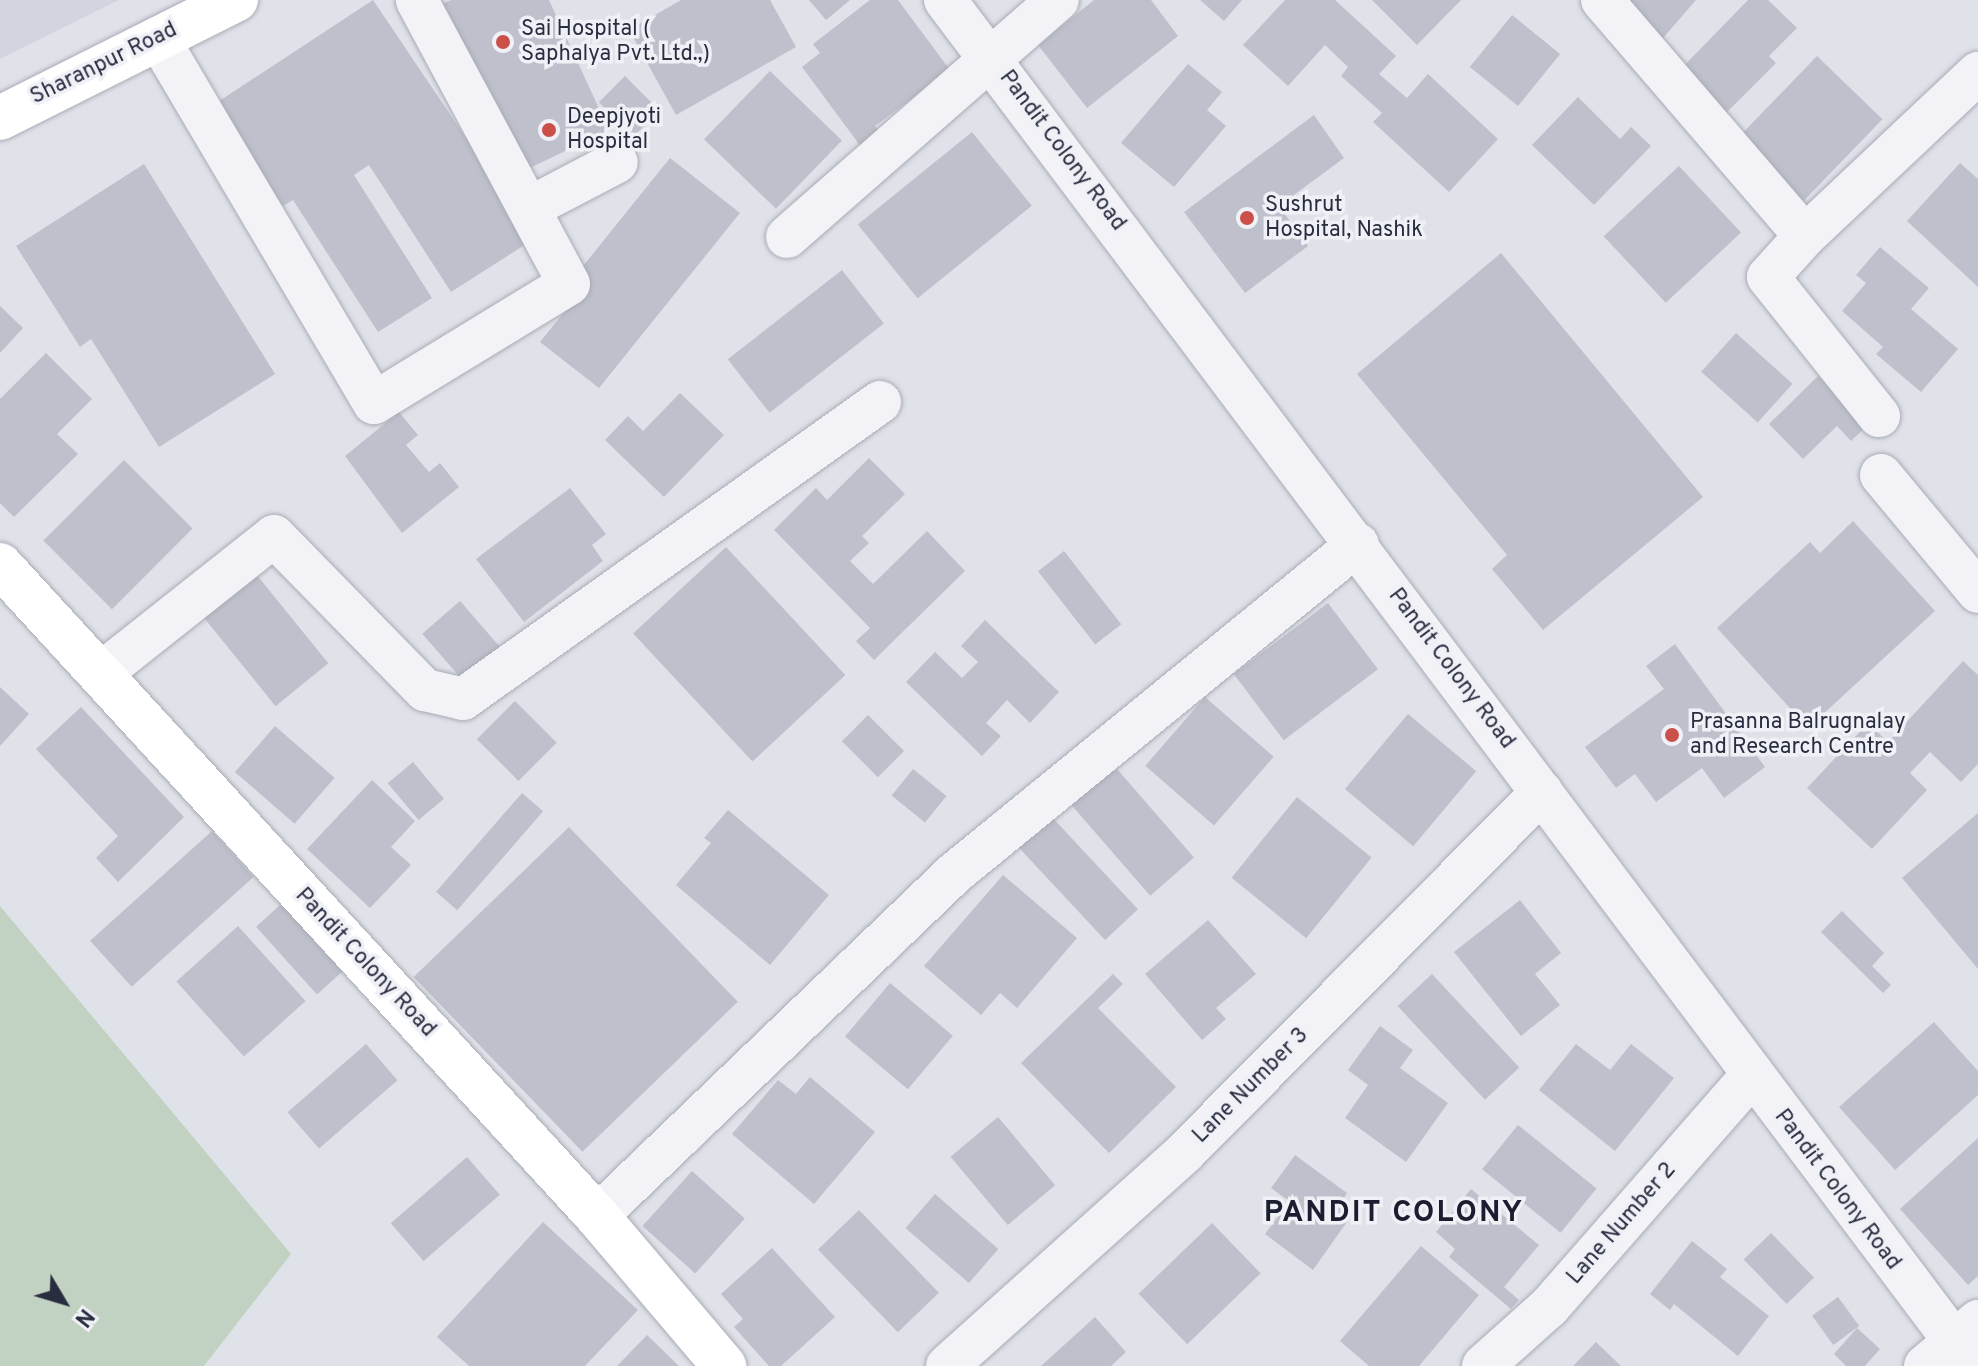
<!DOCTYPE html>
<style>
body{margin:0}
#map{position:relative;width:1978px;height:1366px;overflow:hidden;background:#e0e2e9;font-family:Overpass,sans-serif}
div>[style]{position:absolute}
[style*='--x']{left:calc(var(--x)*1px);top:calc(var(--y)*1px);width:calc(var(--w)*1px);rotate:calc(var(--a)*1deg)}
.built>*{inset:0;background:#d2d4de}
.green>*{inset:0;background:#c2d2c2}
.building>*{inset:0;background:#bec0cb;transform-origin:0 0}
.roads{filter:drop-shadow(0 0 2px #a9acb6) drop-shadow(0 0 2px #a9acb6)}
.street>*{height:42px;margin:-21px;padding:0 21px;transform-origin:21px;border-radius:21px;background:#f3f3f7}
.secondary>*{height:44px;margin:-22px;padding:0 22px;transform-origin:22px;border-radius:22px;background:#fff}
.dots>*{width:22px;height:22px;translate:-50% -50%;box-sizing:border-box;border:4px solid #f0f1f6;border-radius:50%}
span{translate:-50% -50%;white-space:nowrap;text-align:center;line-height:1.15;-webkit-text-stroke:7px #f0f1f6;paint-order:stroke}
.poi-label{font-size:22px;color:#292d40}
.left{translate:0 -50%;text-align:left}
.street-label{font-size:22px;color:#292d40}
.district-label{font-size:30px;color:#1b1e30;font-weight:700;letter-spacing:2px}
.north{position:absolute;left:24px;top:1262px;width:80px;height:80px;-webkit-text-stroke:6px #f0f1f6;paint-order:stroke;rotate:128deg;font-size:22px;font-weight:700;line-height:32px;text-align:center;color:#292d40}
.north::after{content:'';display:block;margin:auto;width:28px;height:36px;background:#292d40;clip-path:polygon(50% 0,100% 100%,50% 72%,0 100%)}
</style>
<div id="map">
<div class="built">
<i style="clip-path:polygon(0 0,119px 0,0 59px)"></i>
</div>
<div class="green">
<i style="clip-path:polygon(0 906px,291px 1254px,204px 1366px,0 1366px)"></i>
</div>
<div class="building">
<i style="clip-path:polygon(373px 0,534px 239px,451px 292px,369px 165px,354px 175px,432px 298px,378px 332px,293px 200px,283px 206px,244px 146px,207px 109px)"></i>
<i style="clip-path:polygon(451px 0,549px 0,609px 130px,515px 175px,437px 6px)"></i>
<i style="clip-path:polygon(681px 0,770px 0,796px 47px,676px 115px,629px 30px)"></i>
<i style="clip-path:polygon(809px 0,850px 0,826px 20px)"></i>
<i style="clip-path:polygon(870px 0,898px 0,950px 70px,875px 126px,889px 144px,870px 159px,802px 67px,820px 53px,813px 44px)"></i>
<i style="clip-path:polygon(1094px 0,1151px 0,1178px 36px,1087px 108px,1038px 45px)"></i>
<i style="clip-path:polygon(1200px 0,1242px 0,1224px 21px)"></i>
<i style="clip-path:polygon(1285px 0,1335px 0,1396px 56px,1379px 74px,1407px 98px,1428px 74px,1498px 139px,1449px 192px,1373px 122px,1382px 113px,1341px 76px,1348px 67px,1325px 45px,1288px 86px,1243px 45px)"></i>
<i style="clip-path:polygon(1372px 0,1461px 0,1417px 45px)"></i>
<i style="clip-path:polygon(1605px 0,1696px 0,1657px 45px)"></i>
<i style="clip-path:polygon(1748px 0,1768px 0,1797px 28px,1769px 56px,1776px 63px,1718px 121px,1673px 77px)"></i>
<i style="left:1512px;top:15px;width:62px;height:67px;rotate:39deg"></i>
<i style="left:1817px;top:56px;width:91px;height:123px;rotate:44deg"></i>
<i style="clip-path:polygon(1188px 64px,1222px 92px,1207px 110px,1226px 126px,1174px 187px,1121px 143px)"></i>
<i style="left:770px;top:71px;width:100px;height:95px;rotate:44deg"></i>
<i style="left:625px;top:76px;width:49px;height:37px;rotate:45deg"></i>
<i style="clip-path:polygon(1578px 97px,1620px 139px,1631px 127px,1651px 146px,1594px 205px,1532px 145px)"></i>
<i style="clip-path:polygon(1314px 115px,1344px 158px,1279px 206px,1308px 246px,1245px 293px,1184px 212px)"></i>
<i style="left:972px;top:132px;width:95px;height:147px;rotate:51deg"></i>
<i style="clip-path:polygon(670px 158px,740px 213px,599px 388px,540px 342px,578px 295px,567px 286px)"></i>
<i style="clip-path:polygon(1960px 163px,1978px 179px,1978px 287px,1907px 221px)"></i>
<i style="clip-path:polygon(144px 164px,275px 374px,159px 447px,91px 339px,80px 347px,16px 246px)"></i>
<i style="left:1679px;top:166px;width:91px;height:103px;rotate:47deg"></i>
<i style="clip-path:polygon(1880px 247px,1929px 288px,1911px 309px,1958px 349px,1921px 392px,1876px 354px,1883px 347px,1842px 311px,1866px 283px,1856px 275px)"></i>
<i style="clip-path:polygon(1501px 253px,1703px 497px,1543px 630px,1492px 569px,1507px 555px,1357px 374px)"></i>
<i style="left:842px;top:270px;width:68px;height:145px;rotate:52deg"></i>
<i style="clip-path:polygon(0 306px,23px 328px,0 353px)"></i>
<i style="left:1736px;top:333px;width:76px;height:52px;rotate:42deg"></i>
<i style="clip-path:polygon(46px 353px,92px 399px,57px 434px,78px 454px,14px 517px,0 503px,0 399px)"></i>
<i style="clip-path:polygon(1818px 376px,1866px 427px,1851px 441px,1837px 426px,1803px 459px,1769px 424px)"></i>
<i style="clip-path:polygon(680px 393px,724px 435px,664px 497px,605px 440px,628px 416px,643px 431px)"></i>
<i style="clip-path:polygon(399px 412px,418px 435px,406px 445px,429px 472px,440px 463px,459px 487px,402px 533px,345px 456px)"></i>
<i style="clip-path:polygon(869px 458px,905px 494px,862px 536px,869px 543px,850px 561px,873px 584px,927px 531px,965px 571px,874px 660px,856px 641px,870px 628px,774px 530px,816px 488px,827px 500px)"></i>
<i style="left:124px;top:460px;width:97px;height:114px;rotate:45deg"></i>
<i style="clip-path:polygon(570px 488px,606px 534px,592px 545px,603px 561px,524px 622px,476px 559px)"></i>
<i style="clip-path:polygon(1853px 521px,1935px 611px,1808px 728px,1717px 628px,1810px 542px,1820px 553px)"></i>
<i style="left:726px;top:547px;width:175px;height:127px;rotate:47deg"></i>
<i style="left:1064px;top:551px;width:93px;height:33px;rotate:52deg"></i>
<i style="left:256px;top:574px;width:115px;height:68px;rotate:51deg"></i>
<i style="left:460px;top:601px;width:65px;height:50px;rotate:49deg"></i>
<i style="left:1328px;top:603px;width:83px;height:118px;rotate:53deg"></i>
<i style="clip-path:polygon(985px 620px,1059px 692px,1030px 723px,1007px 700px,986px 723px,1001px 736px,982px 756px,906px 682px,935px 652px,962px 678px,978px 662px,961px 646px)"></i>
<i style="clip-path:polygon(1675px 644px,1765px 767px,1724px 798px,1702px 768px,1656px 802px,1635px 774px,1616px 788px,1585px 747px,1664px 689px,1646px 666px)"></i>
<i style="clip-path:polygon(1963px 661px,1978px 675px,1978px 764px,1961px 782px,1930px 752px,1910px 773px,1927px 790px,1872px 849px,1807px 788px,1868px 723px,1888px 742px)"></i>
<i style="clip-path:polygon(0 687px,29px 714px,0 746px)"></i>
<i style="left:1205px;top:697px;width:91px;height:91px;rotate:41deg"></i>
<i style="left:515px;top:701px;width:59px;height:54px;rotate:45deg"></i>
<i style="clip-path:polygon(81px 707px,184px 817px,118px 882px,96px 858px,118px 836px,36px 749px)"></i>
<i style="left:1408px;top:714px;width:89px;height:98px;rotate:40deg"></i>
<i style="left:868px;top:715px;width:51px;height:37px;rotate:45deg"></i>
<i style="left:275px;top:726px;width:79px;height:61px;rotate:41deg"></i>
<i style="left:1110px;top:761px;width:128px;height:58px;rotate:49deg"></i>
<i style="left:413px;top:762px;width:48px;height:33px;rotate:50deg"></i>
<i style="left:913px;top:769px;width:43px;height:34px;rotate:39deg"></i>
<i style="clip-path:polygon(372px 780px,415px 821px,391px 847px,411px 865px,370px 908px,307px 849px)"></i>
<i style="left:522px;top:793px;width:28px;height:131px;rotate:41deg"></i>
<i style="left:1297px;top:797px;width:96px;height:104px;rotate:39deg"></i>
<i style="clip-path:polygon(728px 810px,829px 895px,770px 965px,676px 885px,711px 843px,704px 838px)"></i>
<i style="clip-path:polygon(1978px 813px,1978px 969px,1902px 878px)"></i>
<i style="left:1050px;top:815px;width:129px;height:45px;rotate:47deg"></i>
<i style="left:569px;top:827px;width:243px;height:216px;rotate:46deg"></i>
<i style="left:212px;top:831px;width:62px;height:164px;rotate:48deg"></i>
<i style="clip-path:polygon(1003px 875px,1077px 938px,1017px 1008px,1000px 993px,981px 1015px,924px 966px)"></i>
<i style="left:288px;top:898px;width:91px;height:43px;rotate:48deg"></i>
<i style="clip-path:polygon(1520px 900px,1561px 953px,1535px 974px,1560px 1005px,1521px 1036px,1454px 952px)"></i>
<i style="clip-path:polygon(1842px 911px,1884px 953px,1872px 966px,1891px 985px,1883px 993px,1821px 932px)"></i>
<i style="clip-path:polygon(1208px 920px,1256px 974px,1216px 1008px,1226px 1019px,1202px 1040px,1145px 974px)"></i>
<i style="left:238px;top:926px;width:101px;height:83px;rotate:48deg"></i>
<i style="clip-path:polygon(1113px 974px,1123px 984px,1098px 1008px,1176px 1087px,1109px 1153px,1021px 1063px)"></i>
<i style="left:1432px;top:974px;width:128px;height:47px;rotate:47deg"></i>
<i style="left:890px;top:983px;width:82px;height:70px;rotate:40deg"></i>
<i style="clip-path:polygon(1934px 1022px,1978px 1071px,1978px 1095px,1895px 1170px,1839px 1107px)"></i>
<i style="clip-path:polygon(1380px 1026px,1413px 1050px,1400px 1068px,1448px 1103px,1406px 1162px,1345px 1118px,1368px 1085px,1348px 1070px)"></i>
<i style="left:366px;top:1044px;width:48px;height:104px;rotate:49deg"></i>
<i style="clip-path:polygon(1576px 1044px,1610px 1070px,1631px 1044px,1674px 1078px,1615px 1151px,1539px 1090px)"></i>
<i style="clip-path:polygon(810px 1077px,875px 1132px,814px 1204px,732px 1134px,778px 1080px,796px 1094px)"></i>
<i style="left:998px;top:1117px;width:89px;height:62px;rotate:50deg"></i>
<i style="left:1518px;top:1125px;width:101px;height:57px;rotate:39deg"></i>
<i style="clip-path:polygon(1978px 1138px,1978px 1276px,1968px 1285px,1900px 1209px)"></i>
<i style="clip-path:polygon(1295px 1155px,1347px 1193px,1341px 1202px,1354px 1212px,1313px 1270px,1265px 1234px,1289px 1201px,1271px 1188px)"></i>
<i style="left:467px;top:1157px;width:50px;height:101px;rotate:49deg"></i>
<i style="left:692px;top:1171px;width:71px;height:74px;rotate:42deg"></i>
<i style="clip-path:polygon(1471px 1189px,1539px 1245px,1504px 1287px,1519px 1300px,1511px 1309px,1449px 1257px,1455px 1249px,1436px 1232px)"></i>
<i style="left:935px;top:1194px;width:84px;height:45px;rotate:41deg"></i>
<i style="left:859px;top:1210px;width:115px;height:57px;rotate:46deg"></i>
<i style="clip-path:polygon(543px 1222px,638px 1310px,585px 1366px,469px 1366px,437px 1337px)"></i>
<i style="left:1212px;top:1223px;width:70px;height:102px;rotate:46deg"></i>
<i style="left:1771px;top:1233px;width:62px;height:38px;rotate:46deg"></i>
<i style="clip-path:polygon(1692px 1241px,1727px 1269px,1720px 1277px,1769px 1316px,1738px 1356px,1674px 1304px,1670px 1310px,1650px 1294px)"></i>
<i style="clip-path:polygon(1421px 1246px,1479px 1295px,1419px 1366px,1369px 1366px,1340px 1341px)"></i>
<i style="clip-path:polygon(772px 1248px,835px 1317px,781px 1366px,769px 1366px,734px 1327px,743px 1319px,721px 1294px)"></i>
<i style="left:1838px;top:1297px;width:36px;height:32px;rotate:54deg"></i>
<i style="clip-path:polygon(1095px 1317px,1126px 1352px,1111px 1366px,1041px 1366px)"></i>
<i style="clip-path:polygon(1857px 1328px,1880px 1349px,1865px 1366px,1846px 1366px,1834px 1354px)"></i>
<i style="clip-path:polygon(647px 1335px,679px 1366px,617px 1366px)"></i>
<i style="clip-path:polygon(1596px 1342px,1621px 1366px,1573px 1366px)"></i>
</div>
<div class="roads">
<div class="street">
<i style="--x:945;--y:0;--w:1710;--a:53.04"></i>
<i style="--x:1602;--y:0;--w:311;--a:49.3"></i>
<i style="--x:1805;--y:236;--w:238;--a:-43.3"></i>
<i style="--x:158;--y:38;--w:424;--a:59.4"></i>
<i style="--x:374;--y:403;--w:228;--a:-31.4"></i>
<i style="--x:569;--y:284;--w:322;--a:-118.2"></i>
<i style="--x:529;--y:208;--w:99;--a:-27.6"></i>
<i style="--x:1805;--y:236;--w:55;--a:132.1"></i>
<i style="--x:1768;--y:277;--w:178;--a:51.4"></i>
<i style="--x:787;--y:237;--w:360;--a:-41.2"></i>
<i style="--x:1881;--y:475;--w:152;--a:50.3"></i>
<i style="--x:100;--y:674;--w:222;--a:-38.4"></i>
<i style="--x:274;--y:536;--w:216;--a:45.6"></i>
<i style="--x:425;--y:690;--w:39;--a:13"></i>
<i style="--x:463;--y:699;--w:512;--a:-35.46"></i>
<i style="--x:597;--y:1216;--w:491;--a:-43.8"></i>
<i style="--x:951;--y:876;--w:525;--a:-39.2"></i>
<i style="--x:947;--y:1366;--w:319;--a:-41.9"></i>
<i style="--x:1184;--y:1153;--w:508;--a:-45.24"></i>
<i style="--x:1483;--y:1366;--w:89;--a:-41.8"></i>
<i style="--x:1549;--y:1307;--w:308;--a:-48.8"></i>
<i style="--x:1925;--y:1366;--w:70;--a:-40.3"></i>
</div>
<div class="secondary">
<i style="--x:0;--y:118;--w:264;--a:-26.6"></i>
<i style="--x:0;--y:565;--w:883;--a:47.48"></i>
<i style="--x:597;--y:1216;--w:197;--a:49.7"></i>
</div>
</div>
<div class="dots">
<i style="left:503px;top:42px;background:#ca5049"></i>
<i style="left:549px;top:130px;background:#ca5049"></i>
<i style="left:1247px;top:218px;background:#ca5049"></i>
<i style="left:1672px;top:735px;background:#ca5049"></i>
</div>
<div class="poi-label">
<span class="left" style="left:521px;top:42px">Sai Hospital (<br>Saphalya Pvt. Ltd.,)</span>
<span class="left" style="left:567px;top:130px">Deepjyoti<br>Hospital</span>
<span class="left" style="left:1265px;top:218px">Sushrut<br>Hospital, Nashik</span>
<span class="left" style="left:1690px;top:735px">Prasanna Balrugnalay<br>and Research Centre</span>
</div>
<div class="street-label">
<span style="left:104px;top:64px;rotate:-26deg">Sharanpur Road</span>
<span style="left:1062px;top:151px;rotate:53deg">Pandit Colony Road</span>
<span style="left:1451px;top:669px;rotate:53deg">Pandit Colony Road</span>
<span style="left:365px;top:963px;rotate:47deg">Pandit Colony Road</span>
<span style="left:1251px;top:1086px;rotate:-45deg">Lane Number 3</span>
<span style="left:1837px;top:1190px;rotate:53deg">Pandit Colony Road</span>
<span style="left:1622px;top:1224px;rotate:-49deg">Lane Number 2</span>
</div>
<div class="district-label">
<span style="left:1394px;top:1214px">PANDIT COLONY</span>
</div>
<div class="north">N</div>
</div>
